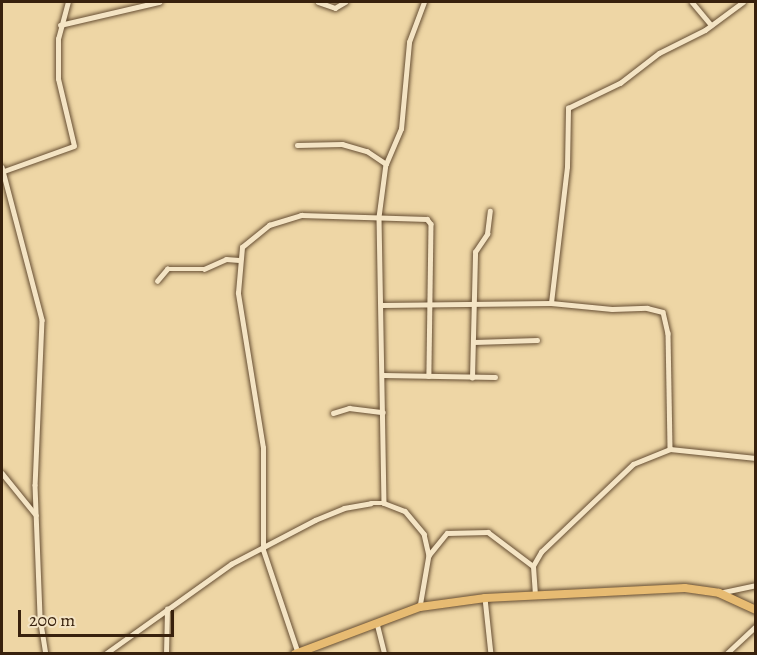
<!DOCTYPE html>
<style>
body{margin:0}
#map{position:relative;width:757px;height:655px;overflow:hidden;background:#eed6a5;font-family:Alegreya,serif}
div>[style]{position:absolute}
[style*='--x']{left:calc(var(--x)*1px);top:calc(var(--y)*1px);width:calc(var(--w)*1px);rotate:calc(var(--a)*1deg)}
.roads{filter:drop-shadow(0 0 2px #664e33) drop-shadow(0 0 2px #664e33)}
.street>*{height:4.5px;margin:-2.25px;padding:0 2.25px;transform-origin:2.25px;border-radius:2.25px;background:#f4e4c4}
.highway>*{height:8px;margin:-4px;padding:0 4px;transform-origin:4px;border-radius:4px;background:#e7bb72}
span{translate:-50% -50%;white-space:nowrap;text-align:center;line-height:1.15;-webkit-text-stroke:4.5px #f4e4c4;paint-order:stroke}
.frame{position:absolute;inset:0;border:3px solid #38210d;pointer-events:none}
.scale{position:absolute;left:18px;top:610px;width:156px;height:27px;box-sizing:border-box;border:3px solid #38210d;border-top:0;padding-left:8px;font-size:18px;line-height:21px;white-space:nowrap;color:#38210d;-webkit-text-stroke:4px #f4e4c4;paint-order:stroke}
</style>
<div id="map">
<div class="roads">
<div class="street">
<i style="--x:318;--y:2;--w:18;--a:19"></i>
<i style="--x:335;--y:8;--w:12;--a:-31"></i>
<i style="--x:692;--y:2;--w:30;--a:50"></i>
<i style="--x:60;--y:25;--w:102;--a:-13.1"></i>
<i style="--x:297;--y:145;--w:45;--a:-1.3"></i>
<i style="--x:342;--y:144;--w:26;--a:16"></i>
<i style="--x:367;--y:151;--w:23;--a:34"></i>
<i style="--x:386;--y:164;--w:53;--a:97.5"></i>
<i style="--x:379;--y:217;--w:286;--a:89"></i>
<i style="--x:386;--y:164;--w:38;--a:-67"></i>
<i style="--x:401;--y:129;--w:87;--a:-84.7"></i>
<i style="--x:409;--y:42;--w:43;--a:-69.4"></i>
<i style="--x:2;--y:167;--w:158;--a:75.3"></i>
<i style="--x:42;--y:320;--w:165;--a:92.4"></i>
<i style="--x:35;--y:485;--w:132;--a:87.8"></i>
<i style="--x:40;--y:617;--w:37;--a:81"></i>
<i style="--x:4;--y:171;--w:74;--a:-19.7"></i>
<i style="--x:74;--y:146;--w:69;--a:-103.4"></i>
<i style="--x:58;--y:79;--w:40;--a:-90"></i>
<i style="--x:58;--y:39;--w:38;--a:-75"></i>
<i style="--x:157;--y:281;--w:16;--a:-50"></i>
<i style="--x:167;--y:269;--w:37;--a:0"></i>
<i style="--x:204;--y:269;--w:24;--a:-24"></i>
<i style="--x:226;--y:259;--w:13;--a:4"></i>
<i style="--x:551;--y:303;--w:137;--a:-83.3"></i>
<i style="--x:567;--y:167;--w:59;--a:-89"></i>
<i style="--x:568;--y:108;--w:58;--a:-25.7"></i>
<i style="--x:620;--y:83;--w:49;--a:-37.6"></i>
<i style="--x:659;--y:53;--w:51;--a:-26.6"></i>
<i style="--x:705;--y:30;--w:47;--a:-36.4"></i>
<i style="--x:382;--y:305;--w:169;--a:-0.7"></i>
<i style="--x:551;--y:303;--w:61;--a:5.6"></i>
<i style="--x:612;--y:309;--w:35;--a:-2"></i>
<i style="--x:647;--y:308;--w:16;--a:14"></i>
<i style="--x:663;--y:312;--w:22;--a:77"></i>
<i style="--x:668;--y:333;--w:116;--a:89"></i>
<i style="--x:474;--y:342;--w:63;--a:-1.8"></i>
<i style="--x:383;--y:375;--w:112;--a:1"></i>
<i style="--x:472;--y:378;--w:126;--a:-88.6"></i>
<i style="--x:475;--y:252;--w:22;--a:-56"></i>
<i style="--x:487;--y:234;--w:23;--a:-83"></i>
<i style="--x:333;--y:413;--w:17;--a:-17"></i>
<i style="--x:349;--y:408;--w:34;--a:7"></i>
<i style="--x:2;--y:473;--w:54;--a:51"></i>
<i style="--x:429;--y:555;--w:28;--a:-51"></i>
<i style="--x:447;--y:533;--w:41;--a:-1.4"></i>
<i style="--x:488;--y:532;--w:56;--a:37.1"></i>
<i style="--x:719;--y:593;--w:38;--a:-12"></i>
<i style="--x:535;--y:595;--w:29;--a:-94"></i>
<i style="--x:533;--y:566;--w:16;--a:-60"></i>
<i style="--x:541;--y:552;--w:127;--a:-43.7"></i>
<i style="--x:633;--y:464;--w:40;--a:-22"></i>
<i style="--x:670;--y:449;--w:86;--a:6"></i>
<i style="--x:485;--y:598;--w:56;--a:83.9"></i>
<i style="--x:377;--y:623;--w:32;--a:76"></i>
<i style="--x:105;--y:654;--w:155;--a:-35.5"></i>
<i style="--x:231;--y:564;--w:95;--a:-27.6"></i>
<i style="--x:315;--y:520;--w:31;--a:-22"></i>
<i style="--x:344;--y:508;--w:27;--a:-10"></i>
<i style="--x:371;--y:503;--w:13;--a:0"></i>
<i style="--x:384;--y:503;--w:22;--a:21"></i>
<i style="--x:405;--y:511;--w:30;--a:50"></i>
<i style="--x:424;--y:534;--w:22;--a:77"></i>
<i style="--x:429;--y:555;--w:53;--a:99.8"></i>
<i style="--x:166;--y:654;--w:45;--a:-88.7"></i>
<i style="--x:298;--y:654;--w:110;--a:-108.6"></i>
<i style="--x:263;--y:550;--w:102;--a:-90"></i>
<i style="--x:263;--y:448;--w:157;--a:-99.2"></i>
<i style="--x:238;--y:293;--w:46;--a:-85"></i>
<i style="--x:242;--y:247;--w:35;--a:-39"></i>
<i style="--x:269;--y:225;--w:34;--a:-17"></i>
<i style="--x:301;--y:215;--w:126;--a:1.8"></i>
<i style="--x:427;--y:219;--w:6;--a:51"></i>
<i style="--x:431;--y:224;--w:152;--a:90.8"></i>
<i style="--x:726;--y:654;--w:41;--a:-43"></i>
</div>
<div class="highway">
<i style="--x:295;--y:654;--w:134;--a:-20.6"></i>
<i style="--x:420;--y:607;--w:66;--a:-7.9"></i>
<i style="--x:485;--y:598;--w:200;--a:-2.9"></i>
<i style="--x:685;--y:588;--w:34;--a:8"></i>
<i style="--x:719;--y:593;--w:41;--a:24.7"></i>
</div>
</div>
<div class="frame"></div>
<div class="scale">200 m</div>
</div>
